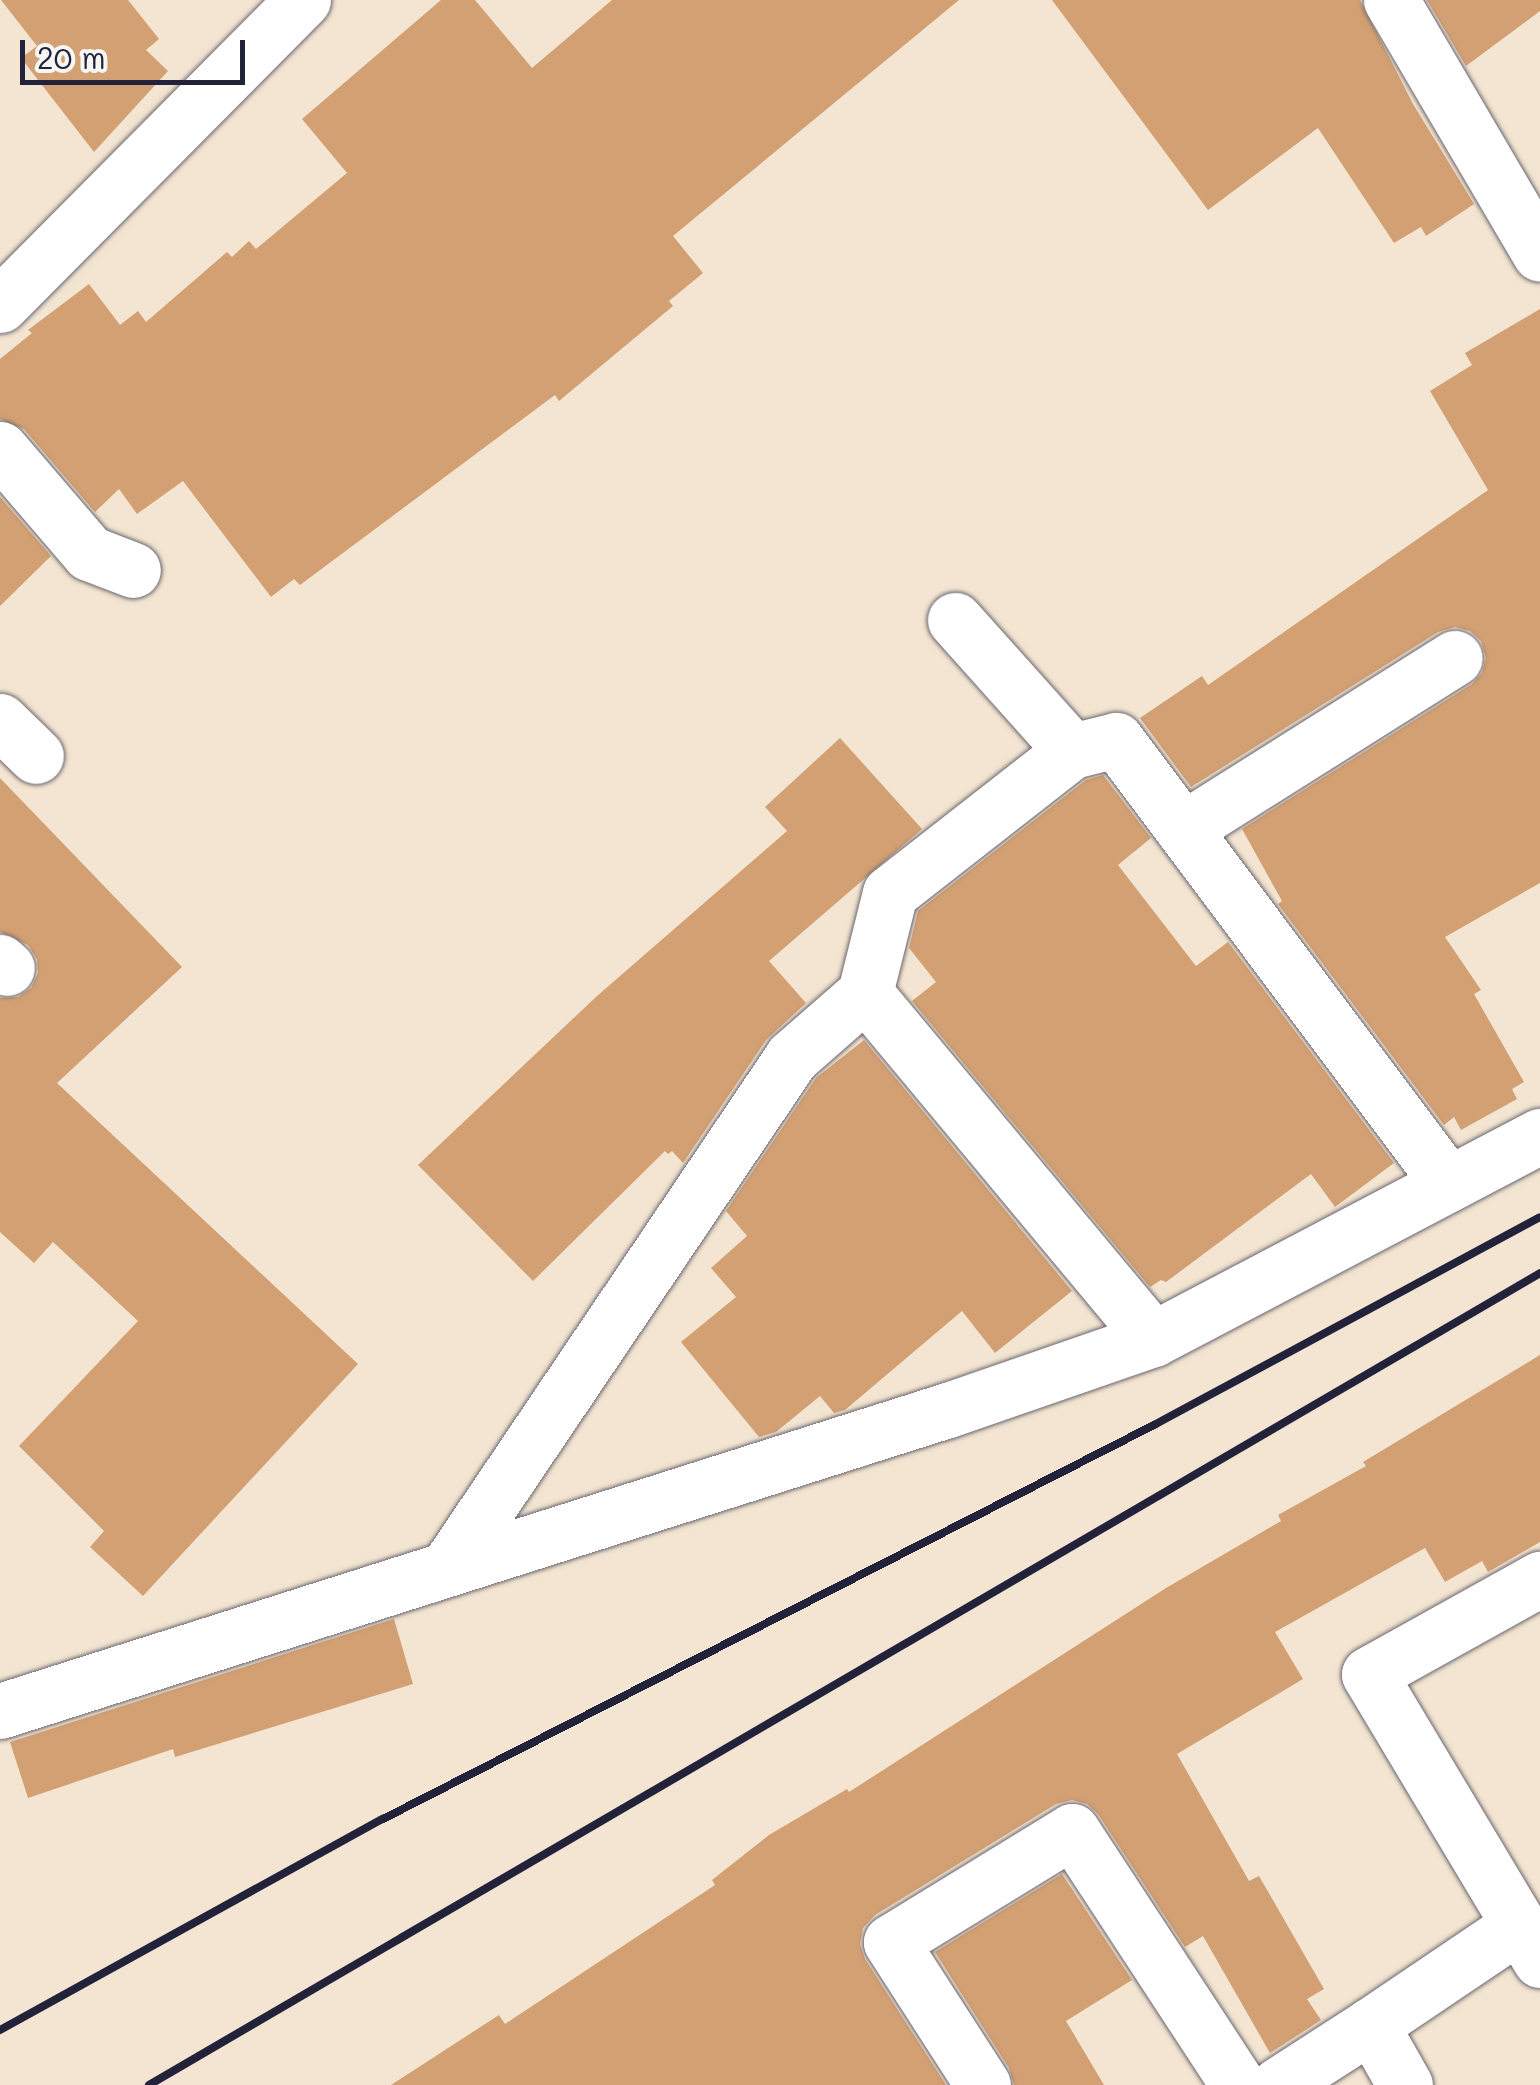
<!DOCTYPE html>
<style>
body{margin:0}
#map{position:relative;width:1540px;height:2085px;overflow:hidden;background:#f3e5d1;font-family:Mali,sans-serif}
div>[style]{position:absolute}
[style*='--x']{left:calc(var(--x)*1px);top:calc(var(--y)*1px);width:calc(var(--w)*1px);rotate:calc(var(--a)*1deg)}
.building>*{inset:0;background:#d3a073}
.roads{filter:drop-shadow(0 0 2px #6b6670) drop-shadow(0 0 2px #6b6670)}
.minor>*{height:55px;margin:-27.5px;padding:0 27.5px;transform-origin:27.5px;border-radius:27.5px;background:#fff}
.rail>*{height:8px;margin:-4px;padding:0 4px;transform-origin:4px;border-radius:4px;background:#22223b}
span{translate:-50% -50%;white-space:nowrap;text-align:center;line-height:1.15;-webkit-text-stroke:8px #f6f6f2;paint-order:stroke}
.scale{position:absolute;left:20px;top:40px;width:225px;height:45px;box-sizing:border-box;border:5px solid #22223b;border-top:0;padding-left:12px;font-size:30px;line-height:35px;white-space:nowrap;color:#22223b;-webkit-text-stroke:8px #f6f6f2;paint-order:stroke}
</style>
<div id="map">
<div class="building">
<i style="clip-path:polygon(1px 0,128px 0,159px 39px,146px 50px,168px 71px,94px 152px,21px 58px,37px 46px)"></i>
<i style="clip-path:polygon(441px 0,475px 0,532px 68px,612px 0,959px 0,673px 236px,703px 273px,669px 301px,673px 306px,559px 401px,555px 395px,300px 585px,294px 579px,271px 597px,183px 481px,137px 514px,119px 489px,95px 512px,24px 429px,0 419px,0 359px,32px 333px,28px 330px,89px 284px,120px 325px,138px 311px,146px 322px,227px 252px,232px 257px,249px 241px,256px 249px,347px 173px,302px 119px)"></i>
<i style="clip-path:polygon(1052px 0,1360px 0,1413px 104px,1474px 204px,1426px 236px,1421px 227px,1394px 243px,1318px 128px,1208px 210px)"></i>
<i style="clip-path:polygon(1427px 0,1540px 0,1540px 11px,1466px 66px)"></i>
<i style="clip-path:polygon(1540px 309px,1540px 883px,1445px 937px,1481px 990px,1474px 994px,1524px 1082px,1512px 1089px,1517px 1099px,1461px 1130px,1454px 1117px,1444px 1125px,1278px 904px,1282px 901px,1242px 829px,1472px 684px,1482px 673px,1486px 658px,1481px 641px,1470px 631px,1455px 627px,1438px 632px,1191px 787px,1140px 718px,1202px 676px,1208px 685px,1488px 490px,1430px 391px,1472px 365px,1465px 353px)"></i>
<i style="clip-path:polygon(0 497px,51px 556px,0 606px)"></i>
<i style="clip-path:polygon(840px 738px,922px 829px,769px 961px,806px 1003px,766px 1040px,683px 1163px,672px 1151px,668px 1154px,665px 1151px,533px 1281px,418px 1165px,597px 996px,787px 831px,765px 807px)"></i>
<i style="clip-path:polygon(1103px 775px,1151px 838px,1118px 865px,1196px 966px,1228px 942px,1394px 1163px,1335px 1207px,1311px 1174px,1166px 1282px,1161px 1280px,1150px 1287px,912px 1001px,936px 982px,909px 948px,918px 911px,1086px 780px)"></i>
<i style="clip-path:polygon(0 778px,182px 967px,57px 1083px,358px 1364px,143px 1596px,90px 1547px,104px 1531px,19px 1446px,138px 1321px,53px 1242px,34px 1263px,0 1232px,0 998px,18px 997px,31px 988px,38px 973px,37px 959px,28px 945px,0 932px)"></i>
<i style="clip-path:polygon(864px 1040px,1072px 1291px,995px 1353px,962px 1311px,845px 1410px,834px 1413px,820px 1396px,776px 1432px,759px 1437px,681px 1342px,736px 1297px,711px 1268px,747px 1236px,726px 1211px,816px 1078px)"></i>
<i style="clip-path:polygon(1540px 1355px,1540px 1542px,1488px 1572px,1482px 1561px,1445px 1582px,1425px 1548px,1275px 1632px,1303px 1679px,1177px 1754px,1249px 1881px,1259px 1876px,1324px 1989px,1307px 1999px,1321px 2020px,1270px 2053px,1203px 1936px,1185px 1947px,1098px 1814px,1087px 1804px,1072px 1800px,1056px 1804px,875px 1915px,863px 1928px,860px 1944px,865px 1959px,946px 2085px,391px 2085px,499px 2015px,505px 2024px,715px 1885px,712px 1880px,769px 1835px,847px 1789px,849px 1792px,1166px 1588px,1281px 1521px,1278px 1515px,1366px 1466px,1363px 1462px)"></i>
<i style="clip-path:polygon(394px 1619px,413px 1684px,175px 1757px,173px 1749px,28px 1798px,10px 1742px)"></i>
<i style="clip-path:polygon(1062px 1874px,1132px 1980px,1066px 2021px,1104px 2085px,1014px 2085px,1009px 2068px,935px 1952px)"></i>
</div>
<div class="roads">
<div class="minor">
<i style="--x:1391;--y:0;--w:294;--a:59.6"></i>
<i style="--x:0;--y:305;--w:430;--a:-45.2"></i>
<i style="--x:0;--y:449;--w:137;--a:49.4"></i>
<i style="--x:89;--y:553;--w:47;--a:21.1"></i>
<i style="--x:955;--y:620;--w:176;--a:48.2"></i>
<i style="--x:0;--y:721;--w:50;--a:44.2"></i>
<i style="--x:1183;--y:829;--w:321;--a:-32.2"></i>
<i style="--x:0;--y:962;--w:9;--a:41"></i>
<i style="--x:865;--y:993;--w:450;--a:50.2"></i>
<i style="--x:448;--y:1567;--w:615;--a:-56"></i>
<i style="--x:792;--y:1057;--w:97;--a:-41.2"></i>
<i style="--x:865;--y:993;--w:103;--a:-76"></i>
<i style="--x:890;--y:893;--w:231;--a:-38"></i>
<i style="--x:1072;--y:751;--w:45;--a:-14"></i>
<i style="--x:1116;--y:740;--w:554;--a:53.15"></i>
<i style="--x:0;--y:1711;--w:995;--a:-17.62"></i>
<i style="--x:948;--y:1410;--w:217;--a:-19.1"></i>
<i style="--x:1153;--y:1339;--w:437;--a:-27.7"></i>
<i style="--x:1519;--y:1925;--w:292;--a:-120.9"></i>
<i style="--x:1369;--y:1674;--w:196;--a:-29.1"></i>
<i style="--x:1371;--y:2025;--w:179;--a:-34"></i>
<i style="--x:1519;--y:1925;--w:41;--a:59"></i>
<i style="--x:983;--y:2085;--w:170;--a:-122.8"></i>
<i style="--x:891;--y:1942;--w:212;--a:-31.5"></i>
<i style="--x:1072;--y:1831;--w:303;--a:56.8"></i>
<i style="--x:1278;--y:2085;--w:111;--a:-32.8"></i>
<i style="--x:1371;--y:2025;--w:69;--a:60.5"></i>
</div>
</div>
<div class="rail">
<i style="--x:0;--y:2030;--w:437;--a:-28.9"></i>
<i style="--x:383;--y:1819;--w:866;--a:-27.07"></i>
<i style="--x:1154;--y:1425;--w:438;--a:-28.3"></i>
<i style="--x:149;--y:2085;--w:1611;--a:-30.27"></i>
</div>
<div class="scale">20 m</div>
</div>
